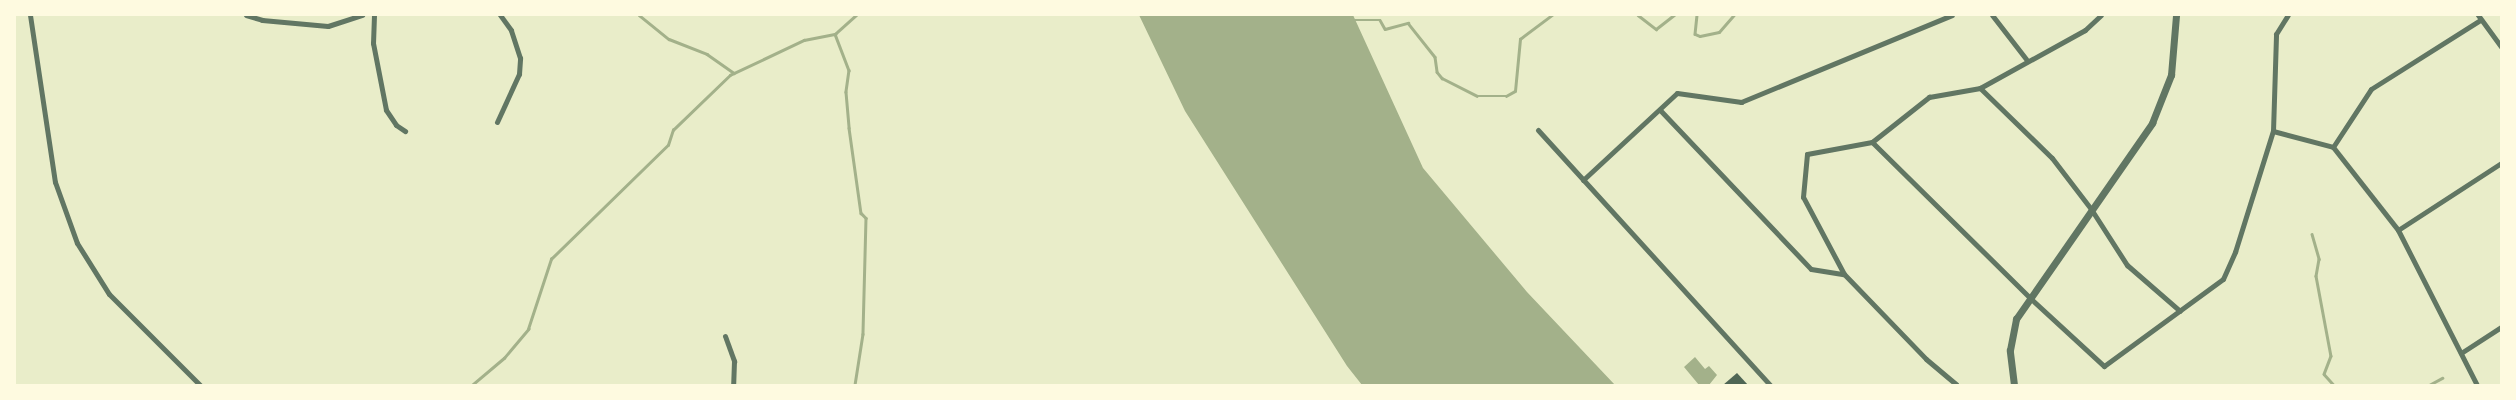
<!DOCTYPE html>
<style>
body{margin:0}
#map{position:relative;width:2516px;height:400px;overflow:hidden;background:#e9edc9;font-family:Commissioner,sans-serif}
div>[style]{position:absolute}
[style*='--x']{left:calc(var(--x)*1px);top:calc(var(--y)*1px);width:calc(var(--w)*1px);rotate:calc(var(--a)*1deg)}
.water>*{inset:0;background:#a3b18a}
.stream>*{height:2.5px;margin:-1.25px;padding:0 1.25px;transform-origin:1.25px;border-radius:1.25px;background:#a3b18a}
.building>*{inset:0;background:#4f6655}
.minor>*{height:5px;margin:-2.5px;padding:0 2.5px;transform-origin:2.5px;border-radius:2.5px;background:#617663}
.tertiary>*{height:7px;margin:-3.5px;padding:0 3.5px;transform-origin:3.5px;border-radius:3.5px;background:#617663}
span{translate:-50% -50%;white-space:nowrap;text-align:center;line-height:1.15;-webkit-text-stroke:5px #fefae0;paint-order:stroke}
.frame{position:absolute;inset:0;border:16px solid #fefae0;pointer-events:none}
</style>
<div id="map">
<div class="water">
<i style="clip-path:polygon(1139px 15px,1353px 15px,1423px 168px,1527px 292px,1615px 385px,1362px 385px,1347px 366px,1185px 111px)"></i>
<i style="clip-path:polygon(1695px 357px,1705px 369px,1709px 366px,1717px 375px,1709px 385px,1699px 385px,1684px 367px)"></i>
</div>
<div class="stream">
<i style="--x:639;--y:15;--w:38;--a:39"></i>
<i style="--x:669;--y:39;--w:41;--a:21.5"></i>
<i style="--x:707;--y:54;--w:33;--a:35"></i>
<i style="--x:1638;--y:15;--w:23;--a:38"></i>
<i style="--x:1656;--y:29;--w:23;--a:-38"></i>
<i style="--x:1697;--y:15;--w:19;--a:96"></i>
<i style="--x:1695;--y:34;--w:5;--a:22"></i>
<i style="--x:1700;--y:36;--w:19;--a:-12"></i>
<i style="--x:1719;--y:32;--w:23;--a:-49"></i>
<i style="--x:1354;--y:20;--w:26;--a:0"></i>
<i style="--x:1380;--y:20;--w:10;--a:61"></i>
<i style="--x:1385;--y:29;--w:24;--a:-15"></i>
<i style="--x:1408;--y:23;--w:43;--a:51.5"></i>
<i style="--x:1435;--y:57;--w:15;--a:82"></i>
<i style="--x:1437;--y:72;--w:8;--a:50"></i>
<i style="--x:1442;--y:78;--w:39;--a:27"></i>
<i style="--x:1477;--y:96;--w:29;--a:0"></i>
<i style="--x:1506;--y:96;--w:10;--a:-29"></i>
<i style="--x:1515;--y:91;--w:52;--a:-84.5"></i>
<i style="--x:1520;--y:39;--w:40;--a:-37"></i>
<i style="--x:835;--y:34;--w:39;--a:69"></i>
<i style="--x:849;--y:70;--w:22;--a:98"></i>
<i style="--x:846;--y:92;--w:36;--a:85"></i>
<i style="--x:849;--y:128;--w:86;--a:82"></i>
<i style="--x:861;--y:213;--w:7;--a:45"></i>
<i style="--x:866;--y:218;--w:116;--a:91.5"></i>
<i style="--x:863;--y:334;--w:52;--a:98.9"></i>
<i style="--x:2312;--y:234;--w:26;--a:74"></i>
<i style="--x:2319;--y:259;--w:17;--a:100"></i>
<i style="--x:2316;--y:276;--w:81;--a:79.4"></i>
<i style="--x:2331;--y:356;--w:19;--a:111"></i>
<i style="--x:2324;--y:374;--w:15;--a:48"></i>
<i style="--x:472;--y:385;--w:42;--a:-40.2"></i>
<i style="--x:504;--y:358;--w:38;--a:-50"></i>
<i style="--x:528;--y:329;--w:74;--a:-71.8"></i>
<i style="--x:551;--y:259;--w:163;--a:-44.3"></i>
<i style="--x:668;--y:145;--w:16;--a:-72"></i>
<i style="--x:673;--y:130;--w:79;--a:-44"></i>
<i style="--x:730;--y:75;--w:82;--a:-25.3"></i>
<i style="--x:804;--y:40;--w:32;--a:-11"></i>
<i style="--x:835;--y:34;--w:28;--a:-42"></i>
<i style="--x:2429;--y:385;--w:15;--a:-28"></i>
</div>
<div class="building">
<i style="clip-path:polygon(1737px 373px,1748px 385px,1723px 385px)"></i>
</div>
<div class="minor">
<i style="--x:30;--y:15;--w:169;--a:81.5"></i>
<i style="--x:55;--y:182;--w:65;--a:70.2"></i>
<i style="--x:77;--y:243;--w:60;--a:57.9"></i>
<i style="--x:109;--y:294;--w:129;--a:45"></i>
<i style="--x:246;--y:15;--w:17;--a:17"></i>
<i style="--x:262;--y:20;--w:66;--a:5.2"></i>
<i style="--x:328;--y:26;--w:36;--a:-18"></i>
<i style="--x:374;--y:15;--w:28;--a:92"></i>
<i style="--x:373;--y:43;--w:68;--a:79"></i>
<i style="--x:386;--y:110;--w:18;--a:56"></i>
<i style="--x:396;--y:125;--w:11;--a:34"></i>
<i style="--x:1992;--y:15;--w:56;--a:52.3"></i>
<i style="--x:2478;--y:15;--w:39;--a:54"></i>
<i style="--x:1980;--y:88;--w:100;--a:44.2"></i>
<i style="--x:2052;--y:158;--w:64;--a:52.6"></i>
<i style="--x:2091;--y:209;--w:67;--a:57.3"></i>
<i style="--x:2127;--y:265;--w:70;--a:41"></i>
<i style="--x:1660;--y:110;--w:219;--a:46.5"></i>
<i style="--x:1811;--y:269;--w:33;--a:9"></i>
<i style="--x:1844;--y:274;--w:118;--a:46"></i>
<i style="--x:1926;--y:359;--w:40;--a:40"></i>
<i style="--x:497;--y:122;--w:53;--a:-65.4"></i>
<i style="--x:519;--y:74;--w:16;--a:-86"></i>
<i style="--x:520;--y:58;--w:29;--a:-108"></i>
<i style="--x:511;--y:30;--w:19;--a:-126"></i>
<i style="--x:1538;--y:130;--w:345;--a:47.7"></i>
<i style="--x:2273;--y:131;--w:62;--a:14.9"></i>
<i style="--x:2333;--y:147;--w:105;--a:51.9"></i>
<i style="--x:2398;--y:230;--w:174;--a:63"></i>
<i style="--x:1872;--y:142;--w:221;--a:44.6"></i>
<i style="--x:2029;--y:297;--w:102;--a:42.6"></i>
<i style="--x:2104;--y:366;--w:147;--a:-36.2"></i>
<i style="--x:2223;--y:279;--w:30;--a:-66"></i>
<i style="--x:2235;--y:252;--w:127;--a:-72.6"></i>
<i style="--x:2273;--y:131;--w:97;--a:-88.2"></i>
<i style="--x:2276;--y:34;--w:22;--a:-58"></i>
<i style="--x:2333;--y:147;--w:69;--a:-56.8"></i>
<i style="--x:2371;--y:89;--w:129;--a:-32.3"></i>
<i style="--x:1583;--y:180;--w:128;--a:-42.8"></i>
<i style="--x:1677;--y:93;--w:65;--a:8"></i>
<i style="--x:1741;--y:102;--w:228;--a:-22.4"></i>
<i style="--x:2398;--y:230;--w:123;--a:-33"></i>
<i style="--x:1844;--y:274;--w:87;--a:-118"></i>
<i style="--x:1803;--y:197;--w:43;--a:-84.7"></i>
<i style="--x:1807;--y:154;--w:66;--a:-10.5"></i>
<i style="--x:1872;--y:142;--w:73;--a:-38.3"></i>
<i style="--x:1929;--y:97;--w:52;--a:-10"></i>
<i style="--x:1980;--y:88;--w:120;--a:-28.9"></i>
<i style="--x:2085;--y:30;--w:22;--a:-43"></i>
<i style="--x:725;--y:336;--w:27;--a:70"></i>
<i style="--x:734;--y:361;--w:24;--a:92"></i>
<i style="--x:2461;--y:353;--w:48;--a:-33"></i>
</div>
<div class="tertiary">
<i style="--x:2014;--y:385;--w:35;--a:-97"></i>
<i style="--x:2010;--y:350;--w:32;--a:-79"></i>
<i style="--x:2016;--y:319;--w:239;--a:-55.2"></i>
<i style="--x:2152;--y:123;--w:52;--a:-68.4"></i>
<i style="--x:2171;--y:75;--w:60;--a:-85.2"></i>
</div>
<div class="frame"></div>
</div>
